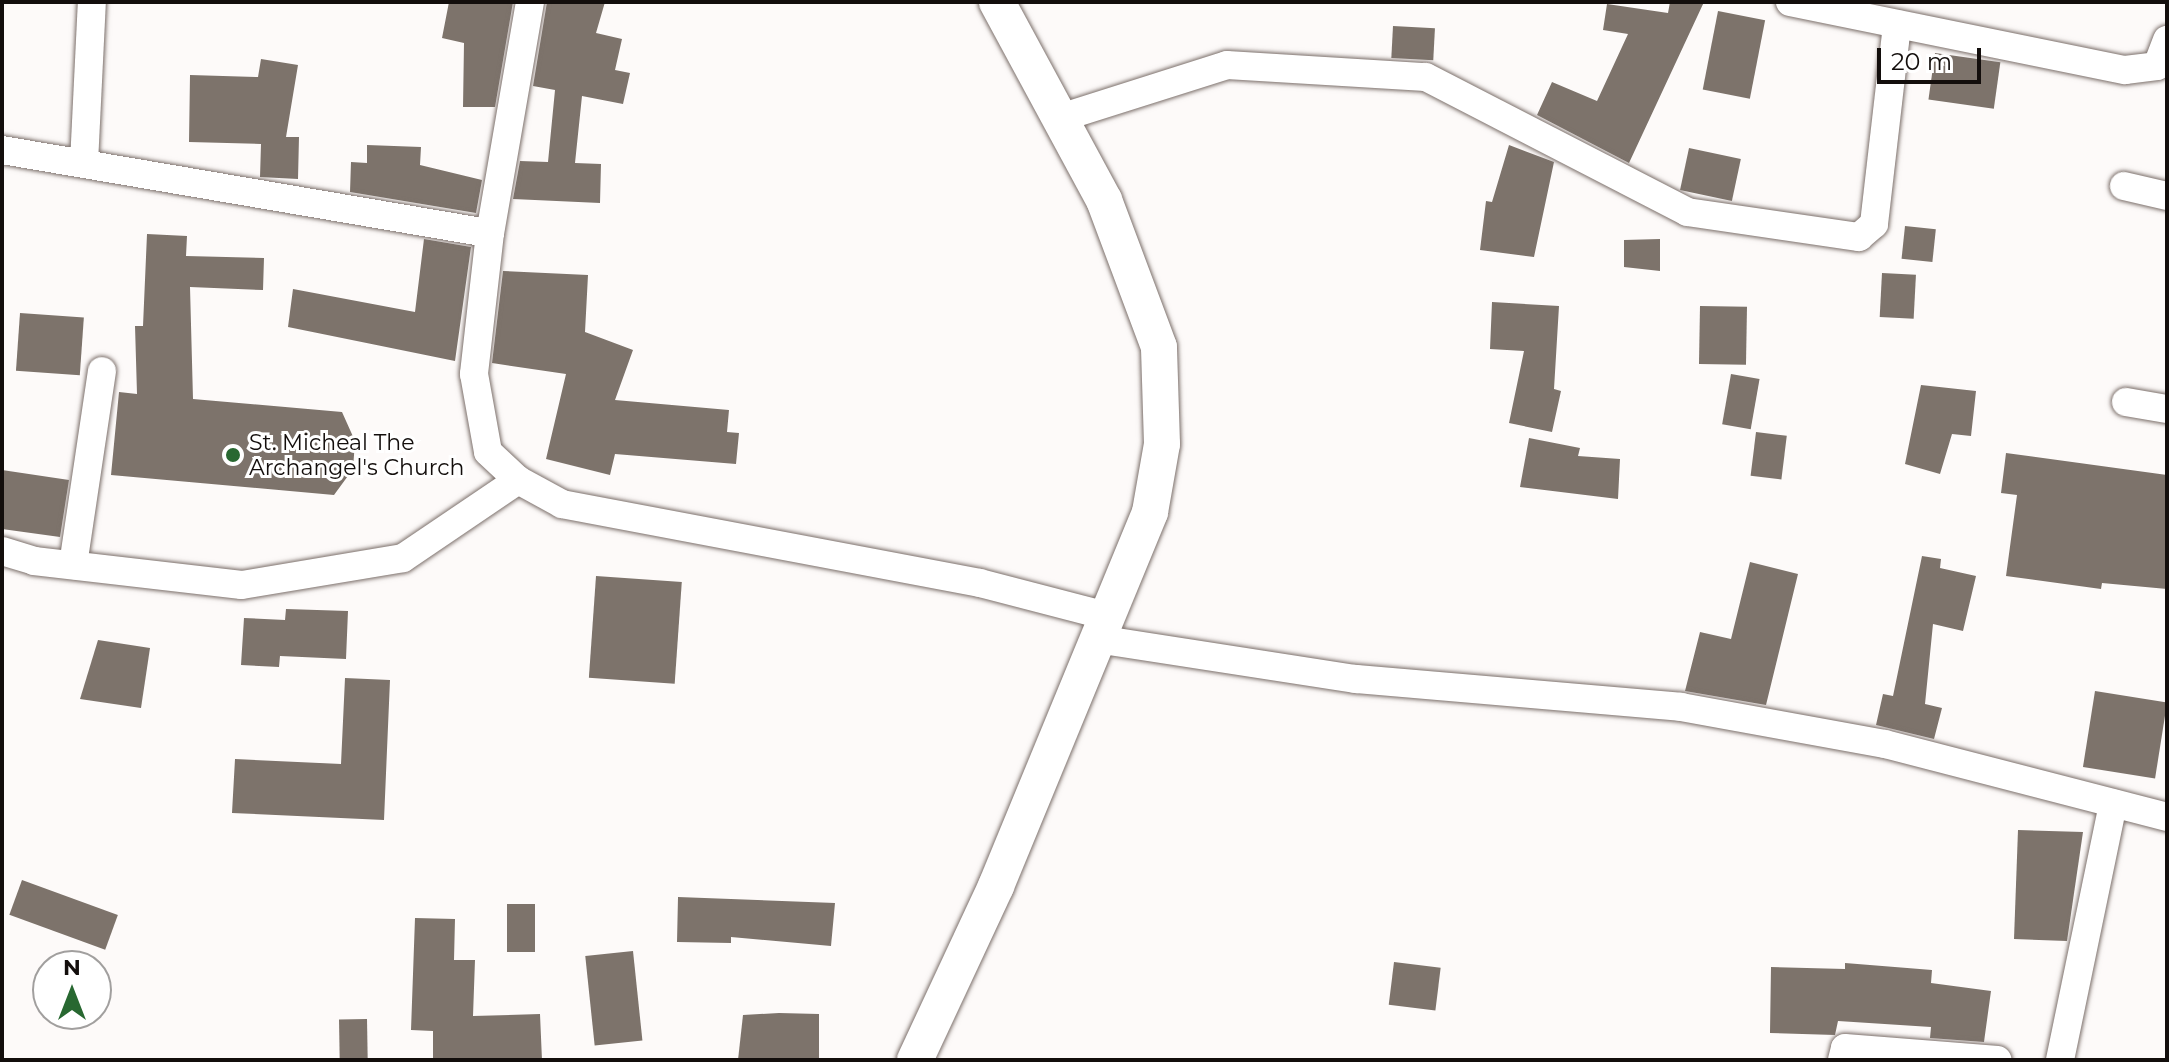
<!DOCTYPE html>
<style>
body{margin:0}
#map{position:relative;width:2169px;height:1062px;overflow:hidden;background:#fdfaf9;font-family:Montserrat,sans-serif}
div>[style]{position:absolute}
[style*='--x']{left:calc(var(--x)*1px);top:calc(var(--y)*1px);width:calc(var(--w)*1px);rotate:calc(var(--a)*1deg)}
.building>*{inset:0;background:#7d736b;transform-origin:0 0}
.roads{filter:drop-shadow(0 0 2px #7c706b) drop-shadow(0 0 2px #7c706b)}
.minor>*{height:28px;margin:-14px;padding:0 14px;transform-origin:14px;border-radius:14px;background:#fff}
.tertiary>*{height:36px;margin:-18px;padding:0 18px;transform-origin:18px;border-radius:18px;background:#fff}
.dots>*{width:22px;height:22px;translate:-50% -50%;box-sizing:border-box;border:4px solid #fff;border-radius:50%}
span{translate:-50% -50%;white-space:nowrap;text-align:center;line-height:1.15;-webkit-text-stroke:6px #fff;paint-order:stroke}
.poi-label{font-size:22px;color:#130e0c}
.left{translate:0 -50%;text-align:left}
.frame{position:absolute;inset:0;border:4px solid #130e0c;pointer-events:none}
.north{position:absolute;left:32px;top:950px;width:80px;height:80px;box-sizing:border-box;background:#fff;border:2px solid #a19f9e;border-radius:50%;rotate:0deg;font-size:22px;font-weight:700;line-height:32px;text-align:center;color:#130e0c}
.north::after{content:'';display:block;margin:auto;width:28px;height:36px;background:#286831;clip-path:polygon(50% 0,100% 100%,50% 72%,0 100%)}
.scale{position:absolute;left:1877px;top:48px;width:104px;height:36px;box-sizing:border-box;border:4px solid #130e0c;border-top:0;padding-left:10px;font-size:24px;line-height:28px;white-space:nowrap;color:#130e0c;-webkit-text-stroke:6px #fff;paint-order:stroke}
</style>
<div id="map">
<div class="building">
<i style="clip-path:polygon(449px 2px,513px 2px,495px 107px,463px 107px,464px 43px,442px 38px)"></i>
<i style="clip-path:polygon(547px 2px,605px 2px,596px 33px,622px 39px,615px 70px,630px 73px,623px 104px,582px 96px,575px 163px,601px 164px,600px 203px,513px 199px,520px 161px,548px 162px,555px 90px,533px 86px)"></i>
<i style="clip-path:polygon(1670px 2px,1704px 2px,1629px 163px,1537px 115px,1552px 82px,1597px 101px,1628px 34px,1603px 30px,1607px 4px,1668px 13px)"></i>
<i style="left:1718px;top:11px;width:48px;height:80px;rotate:11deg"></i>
<i style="left:1393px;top:26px;width:42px;height:32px;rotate:3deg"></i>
<i style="left:1935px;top:53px;width:66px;height:47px;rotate:8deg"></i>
<i style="clip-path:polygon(261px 59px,298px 65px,286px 137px,299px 137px,298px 179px,260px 177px,261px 144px,189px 142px,190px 75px,258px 77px)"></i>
<i style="clip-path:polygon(367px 145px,421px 147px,420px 165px,482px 180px,476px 213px,350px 192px,351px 162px,367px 163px)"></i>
<i style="clip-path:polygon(1509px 145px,1554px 162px,1534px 257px,1480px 250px,1486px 201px,1492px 202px)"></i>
<i style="left:1689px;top:148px;width:53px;height:43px;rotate:12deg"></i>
<i style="left:1905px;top:226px;width:31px;height:33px;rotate:6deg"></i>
<i style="clip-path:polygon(147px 234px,187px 236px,186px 256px,264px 258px,263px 290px,190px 287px,193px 399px,342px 412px,355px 441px,353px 469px,334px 495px,111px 475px,119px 392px,137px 394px,135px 326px,143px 326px)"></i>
<i style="clip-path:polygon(424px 239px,471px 247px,455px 361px,288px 327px,293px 289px,415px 312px)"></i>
<i style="clip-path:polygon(1660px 239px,1660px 271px,1624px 267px,1624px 240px)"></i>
<i style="clip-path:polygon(503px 271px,588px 275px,585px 332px,633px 350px,615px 400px,729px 410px,727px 432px,739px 433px,736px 464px,615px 454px,610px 475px,546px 459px,566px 374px,492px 363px)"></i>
<i style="left:1882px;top:273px;width:34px;height:44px;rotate:3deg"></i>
<i style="clip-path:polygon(1492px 302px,1559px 306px,1554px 389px,1561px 391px,1552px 432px,1509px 423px,1524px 351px,1490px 349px)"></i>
<i style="left:1700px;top:306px;width:47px;height:58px;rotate:1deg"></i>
<i style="left:20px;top:313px;width:64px;height:58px;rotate:4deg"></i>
<i style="left:1731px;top:374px;width:29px;height:51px;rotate:10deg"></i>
<i style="clip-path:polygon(1921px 385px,1976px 391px,1971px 436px,1952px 434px,1940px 474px,1905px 464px)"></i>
<i style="left:1756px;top:432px;width:31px;height:44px;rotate:7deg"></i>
<i style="clip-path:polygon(1529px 438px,1580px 448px,1578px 456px,1620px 459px,1618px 499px,1520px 487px)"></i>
<i style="clip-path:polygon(2006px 453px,2167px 475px,2167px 589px,2102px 583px,2101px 589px,2006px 576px,2017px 495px,2001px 493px)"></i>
<i style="clip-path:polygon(2px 470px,69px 480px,60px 537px,2px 529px)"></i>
<i style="clip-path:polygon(1922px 556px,1941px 559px,1940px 568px,1976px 576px,1963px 631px,1933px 624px,1925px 704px,1942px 708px,1934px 739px,1876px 725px,1883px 694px,1893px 696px)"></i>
<i style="clip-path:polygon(1750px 562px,1798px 574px,1766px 705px,1685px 691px,1700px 632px,1731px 639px)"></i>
<i style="left:596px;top:576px;width:86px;height:102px;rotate:4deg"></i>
<i style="clip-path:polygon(286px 609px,348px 611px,346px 659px,280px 656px,279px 667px,241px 665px,244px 618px,285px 620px)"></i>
<i style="clip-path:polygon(98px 640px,150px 648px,141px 708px,80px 699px)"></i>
<i style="clip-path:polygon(345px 678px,390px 680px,384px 820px,232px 813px,235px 759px,341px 764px)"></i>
<i style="left:2095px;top:691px;width:73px;height:77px;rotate:9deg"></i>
<i style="clip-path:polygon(2018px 830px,2083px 832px,2067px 941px,2014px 939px)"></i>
<i style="left:22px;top:880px;width:102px;height:37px;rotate:20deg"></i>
<i style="clip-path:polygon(678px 897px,835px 903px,831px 946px,731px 937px,731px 943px,677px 942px)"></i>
<i style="left:507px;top:904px;width:28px;height:48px"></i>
<i style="clip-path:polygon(415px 918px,455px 919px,454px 960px,475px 960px,473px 1016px,540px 1014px,542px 1060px,433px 1060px,433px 1031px,411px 1030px)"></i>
<i style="left:633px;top:951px;width:90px;height:48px;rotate:84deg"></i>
<i style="left:1394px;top:962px;width:47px;height:43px;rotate:7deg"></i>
<i style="clip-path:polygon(1845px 963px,1932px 970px,1931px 983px,1991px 991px,1984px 1042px,1930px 1038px,1931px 1027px,1838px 1021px,1835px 1035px,1770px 1033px,1771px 967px,1845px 969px)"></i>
<i style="clip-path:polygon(779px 1013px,819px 1014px,819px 1060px,738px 1060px,743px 1015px)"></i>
<i style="left:367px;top:1019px;width:41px;height:28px;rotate:89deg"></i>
</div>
<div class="roads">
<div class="minor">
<i style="--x:530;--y:2;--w:234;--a:99.8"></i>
<i style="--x:490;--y:233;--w:142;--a:96.5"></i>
<i style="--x:474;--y:374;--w:79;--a:79.8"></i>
<i style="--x:488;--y:452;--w:41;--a:43"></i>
<i style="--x:518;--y:480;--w:50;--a:28.6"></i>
<i style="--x:562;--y:504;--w:425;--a:10.7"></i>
<i style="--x:980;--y:583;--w:131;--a:14.6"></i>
<i style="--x:1790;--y:2;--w:342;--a:11.5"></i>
<i style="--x:2125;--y:70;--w:32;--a:-7"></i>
<i style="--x:2157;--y:66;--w:28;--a:-69"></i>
<i style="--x:1060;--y:118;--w:175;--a:-17.6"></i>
<i style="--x:1227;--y:65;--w:199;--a:3.5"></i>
<i style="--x:1426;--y:77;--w:294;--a:27.3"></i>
<i style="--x:1687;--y:212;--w:174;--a:8.3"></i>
<i style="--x:1859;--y:237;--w:20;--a:-41"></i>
<i style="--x:1874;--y:224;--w:201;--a:-83.4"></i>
<i style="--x:2;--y:150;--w:495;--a:9.7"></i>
<i style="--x:84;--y:163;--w:161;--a:-87.2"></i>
<i style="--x:2124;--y:186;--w:44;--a:13.1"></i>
<i style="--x:2126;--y:402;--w:42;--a:9.7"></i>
<i style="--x:2;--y:551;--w:34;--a:17"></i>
<i style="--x:34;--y:561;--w:209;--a:6.6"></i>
<i style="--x:242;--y:585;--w:163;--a:-9.5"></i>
<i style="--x:403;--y:558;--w:139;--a:-34.1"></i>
<i style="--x:73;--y:565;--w:196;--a:-81.5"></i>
<i style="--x:1097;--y:639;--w:262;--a:8.8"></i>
<i style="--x:1356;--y:679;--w:326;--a:4.9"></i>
<i style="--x:1681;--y:707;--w:207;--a:10.3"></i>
<i style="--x:1885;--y:744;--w:291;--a:14.5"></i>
<i style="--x:1842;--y:1060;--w:12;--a:-76"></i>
<i style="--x:1845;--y:1048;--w:153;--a:4.5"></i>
<i style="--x:2060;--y:1060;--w:262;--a:-78.3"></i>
</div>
<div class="tertiary">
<i style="--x:915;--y:1060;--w:192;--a:-65"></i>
<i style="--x:996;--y:886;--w:404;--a:-67.6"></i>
<i style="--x:1150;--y:512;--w:69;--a:-80"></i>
<i style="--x:1162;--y:444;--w:97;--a:-91.8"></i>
<i style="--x:1159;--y:347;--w:157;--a:-110.5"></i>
<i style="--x:1104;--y:200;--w:225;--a:-118.4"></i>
</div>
</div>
<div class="dots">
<i style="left:233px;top:455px;background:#286831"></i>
</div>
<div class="poi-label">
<span class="left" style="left:249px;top:455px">St. Micheal The<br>Archangel's Church</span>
</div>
<div class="frame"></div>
<div class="north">N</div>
<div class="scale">20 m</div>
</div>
